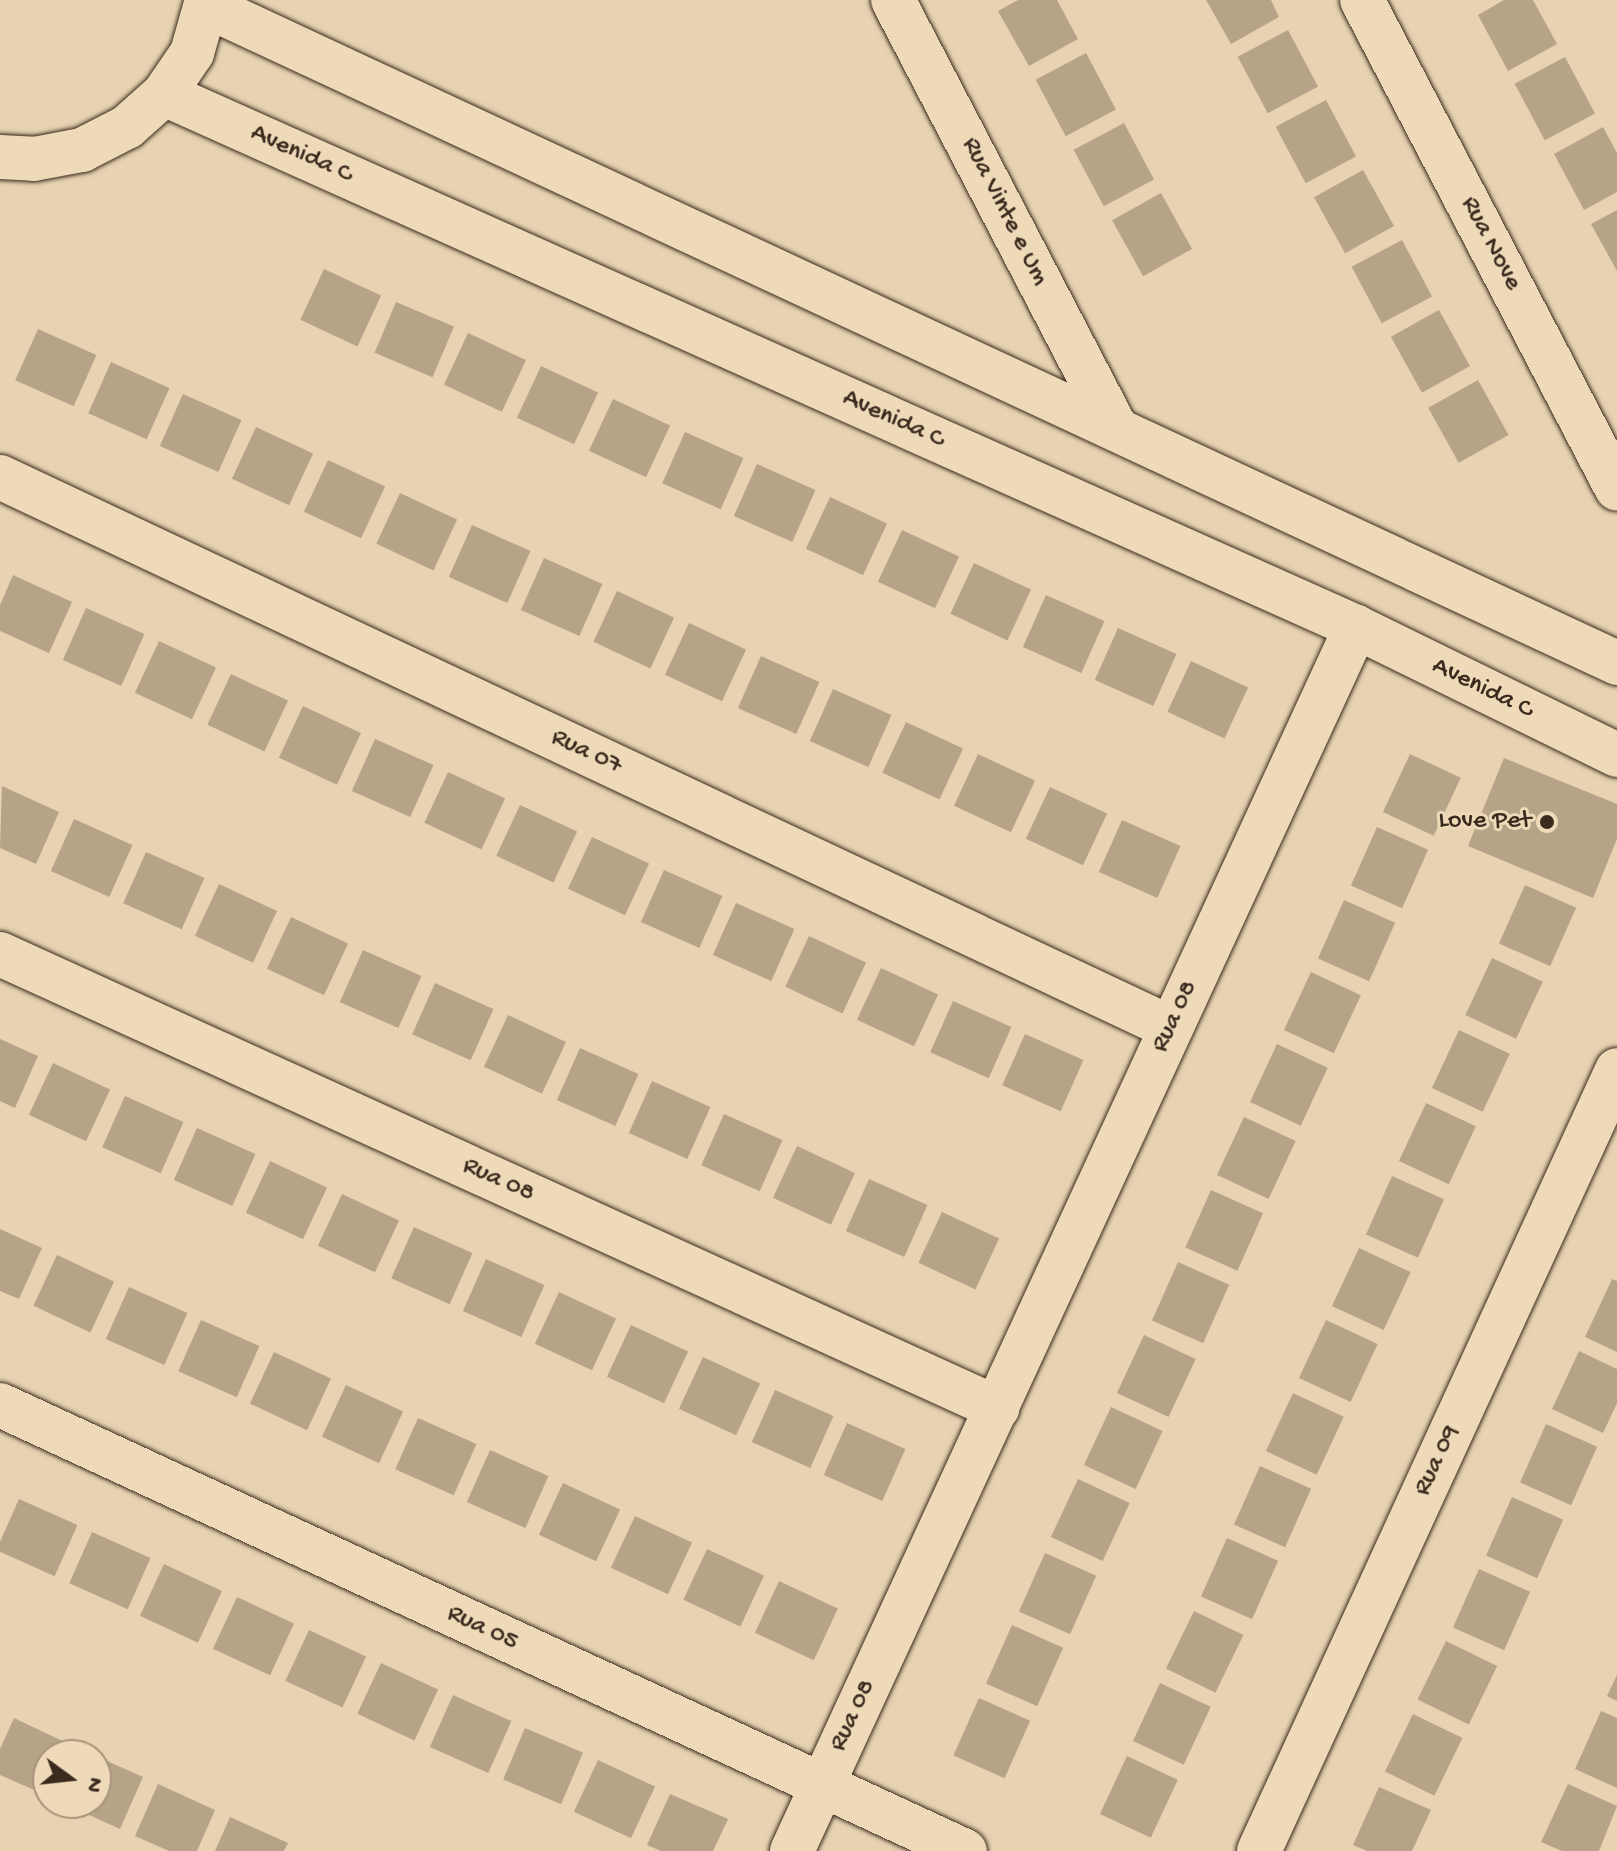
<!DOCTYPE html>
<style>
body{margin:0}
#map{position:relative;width:1617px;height:1851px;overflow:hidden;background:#e7d3b2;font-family:"Gochi Hand",sans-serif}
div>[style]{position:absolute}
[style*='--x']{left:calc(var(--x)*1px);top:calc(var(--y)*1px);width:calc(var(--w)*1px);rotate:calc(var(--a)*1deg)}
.building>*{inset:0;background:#b7a488;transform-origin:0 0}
.roads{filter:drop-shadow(0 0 2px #3b2a1e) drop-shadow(0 0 2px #3b2a1e)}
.minor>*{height:44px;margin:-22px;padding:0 22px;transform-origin:22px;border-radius:22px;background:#eedab8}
.tertiary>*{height:44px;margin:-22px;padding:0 22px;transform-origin:22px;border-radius:22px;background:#eedab8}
.dots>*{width:22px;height:22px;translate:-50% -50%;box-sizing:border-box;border:4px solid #eedab8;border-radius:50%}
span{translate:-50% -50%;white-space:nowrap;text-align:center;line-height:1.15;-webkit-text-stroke:6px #eedab8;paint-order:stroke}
.street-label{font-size:26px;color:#3b2a1e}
.poi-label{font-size:26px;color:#3b2a1e}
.right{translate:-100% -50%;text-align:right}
.north{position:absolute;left:32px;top:1739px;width:80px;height:80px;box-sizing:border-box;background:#eedab8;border:2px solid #a6947a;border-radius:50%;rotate:105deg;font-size:22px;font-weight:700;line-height:32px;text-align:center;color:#3b2a1e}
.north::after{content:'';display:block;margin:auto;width:28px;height:36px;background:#3b2a1e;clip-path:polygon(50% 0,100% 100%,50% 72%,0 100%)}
</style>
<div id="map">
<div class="building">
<i style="clip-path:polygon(1018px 0,1057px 0,1078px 39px,1029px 66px,998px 11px)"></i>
<i style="clip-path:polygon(1206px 0,1271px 0,1279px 17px,1231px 44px)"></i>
<i style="clip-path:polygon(1504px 0,1533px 0,1557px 44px,1508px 71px,1478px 15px)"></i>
<i style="left:1288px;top:30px;width:64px;height:57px;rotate:62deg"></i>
<i style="left:1086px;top:53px;width:64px;height:57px;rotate:62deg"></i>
<i style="left:1565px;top:57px;width:64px;height:57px;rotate:62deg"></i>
<i style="left:1326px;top:100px;width:64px;height:57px;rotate:62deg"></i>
<i style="left:1124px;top:123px;width:64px;height:57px;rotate:62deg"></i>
<i style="clip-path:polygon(1603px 127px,1617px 153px,1617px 192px,1584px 210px,1554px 154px)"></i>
<i style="left:1363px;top:170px;width:64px;height:56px;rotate:61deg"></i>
<i style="left:1161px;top:193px;width:64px;height:56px;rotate:61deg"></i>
<i style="clip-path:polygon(1617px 210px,1617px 271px,1591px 224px)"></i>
<i style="left:1402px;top:240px;width:64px;height:57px;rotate:62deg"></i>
<i style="left:324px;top:269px;width:63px;height:56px;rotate:25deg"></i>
<i style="left:396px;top:302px;width:63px;height:55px;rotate:23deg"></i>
<i style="left:1439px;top:310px;width:64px;height:55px;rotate:61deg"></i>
<i style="left:38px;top:329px;width:64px;height:56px;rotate:24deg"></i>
<i style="left:468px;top:333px;width:64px;height:57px;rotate:25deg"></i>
<i style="left:111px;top:362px;width:64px;height:56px;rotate:24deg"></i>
<i style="left:541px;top:366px;width:63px;height:57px;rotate:25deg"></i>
<i style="left:1478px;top:380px;width:63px;height:57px;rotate:61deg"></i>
<i style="left:183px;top:394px;width:64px;height:57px;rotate:24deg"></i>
<i style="left:613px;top:399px;width:63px;height:57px;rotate:25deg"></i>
<i style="left:256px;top:427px;width:63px;height:57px;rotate:25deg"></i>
<i style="left:685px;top:432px;width:64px;height:56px;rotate:24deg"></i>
<i style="left:328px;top:460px;width:63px;height:57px;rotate:25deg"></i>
<i style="left:757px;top:464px;width:64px;height:57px;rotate:24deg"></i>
<i style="left:400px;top:493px;width:63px;height:56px;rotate:25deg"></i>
<i style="left:830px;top:497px;width:63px;height:57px;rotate:25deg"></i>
<i style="left:472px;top:525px;width:64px;height:57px;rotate:24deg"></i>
<i style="left:902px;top:530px;width:63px;height:57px;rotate:25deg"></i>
<i style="left:544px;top:558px;width:64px;height:57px;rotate:24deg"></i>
<i style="left:974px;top:563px;width:63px;height:56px;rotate:25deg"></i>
<i style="clip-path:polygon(13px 575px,72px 602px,49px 653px,0 631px,0 605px)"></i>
<i style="left:617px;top:591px;width:63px;height:56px;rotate:25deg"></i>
<i style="left:1046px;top:595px;width:64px;height:57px;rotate:24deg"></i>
<i style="left:86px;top:608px;width:64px;height:57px;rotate:24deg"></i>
<i style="left:689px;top:623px;width:63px;height:57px;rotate:25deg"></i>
<i style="left:1118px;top:628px;width:64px;height:57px;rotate:24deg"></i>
<i style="left:159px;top:641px;width:63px;height:57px;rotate:25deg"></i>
<i style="left:761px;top:656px;width:64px;height:57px;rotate:24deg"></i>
<i style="left:1191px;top:661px;width:63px;height:56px;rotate:25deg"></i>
<i style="left:231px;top:674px;width:63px;height:56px;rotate:25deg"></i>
<i style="left:833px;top:689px;width:64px;height:57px;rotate:24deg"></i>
<i style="left:303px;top:706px;width:64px;height:57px;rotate:25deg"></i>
<i style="left:906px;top:722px;width:63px;height:56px;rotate:25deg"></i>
<i style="left:375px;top:739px;width:64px;height:57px;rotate:24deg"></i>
<i style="left:978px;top:754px;width:63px;height:57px;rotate:25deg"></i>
<i style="left:1410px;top:754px;width:56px;height:64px;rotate:25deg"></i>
<i style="clip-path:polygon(1504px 758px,1617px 804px,1617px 839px,1593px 898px,1468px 846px)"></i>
<i style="left:448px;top:772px;width:63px;height:56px;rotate:25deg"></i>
<i style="clip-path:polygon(2px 786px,59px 812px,36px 864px,0 848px)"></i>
<i style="left:1050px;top:787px;width:63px;height:57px;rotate:25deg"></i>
<i style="left:520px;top:805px;width:63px;height:56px;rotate:25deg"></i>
<i style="left:74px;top:819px;width:64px;height:57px;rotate:24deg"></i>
<i style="left:1122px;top:820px;width:64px;height:57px;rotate:24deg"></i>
<i style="left:1377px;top:827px;width:56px;height:64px;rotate:24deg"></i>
<i style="left:592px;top:837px;width:63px;height:57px;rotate:25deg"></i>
<i style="left:146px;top:852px;width:64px;height:56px;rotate:24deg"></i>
<i style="left:664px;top:870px;width:64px;height:57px;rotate:24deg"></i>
<i style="left:219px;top:884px;width:64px;height:57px;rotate:25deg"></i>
<i style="left:1525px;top:885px;width:56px;height:64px;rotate:24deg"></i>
<i style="left:1344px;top:900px;width:56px;height:64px;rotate:24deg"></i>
<i style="left:736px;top:903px;width:64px;height:57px;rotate:24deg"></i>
<i style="left:291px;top:917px;width:63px;height:57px;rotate:25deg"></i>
<i style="left:809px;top:936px;width:63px;height:56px;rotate:25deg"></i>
<i style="left:363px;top:950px;width:64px;height:57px;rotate:24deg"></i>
<i style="left:1492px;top:958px;width:56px;height:63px;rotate:25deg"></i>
<i style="left:881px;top:968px;width:63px;height:57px;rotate:25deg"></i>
<i style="left:1311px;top:972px;width:55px;height:64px;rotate:25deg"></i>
<i style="left:435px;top:983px;width:64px;height:56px;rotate:24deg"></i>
<i style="left:953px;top:1001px;width:64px;height:56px;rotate:24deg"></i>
<i style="left:508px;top:1015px;width:64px;height:57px;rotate:25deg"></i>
<i style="left:1459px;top:1030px;width:56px;height:64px;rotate:25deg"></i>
<i style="left:1025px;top:1034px;width:64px;height:56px;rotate:24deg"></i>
<i style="clip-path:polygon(0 1039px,38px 1056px,15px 1108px,0 1101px)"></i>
<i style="left:1277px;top:1044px;width:56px;height:64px;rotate:25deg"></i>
<i style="left:580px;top:1048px;width:64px;height:57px;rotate:24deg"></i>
<i style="left:53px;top:1063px;width:63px;height:57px;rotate:25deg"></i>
<i style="left:652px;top:1081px;width:64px;height:57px;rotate:24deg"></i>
<i style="left:125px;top:1096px;width:64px;height:56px;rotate:24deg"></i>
<i style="left:1426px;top:1103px;width:55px;height:64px;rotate:25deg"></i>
<i style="left:724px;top:1114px;width:64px;height:56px;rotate:24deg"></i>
<i style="left:1244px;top:1117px;width:57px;height:64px;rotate:25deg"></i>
<i style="left:197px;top:1128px;width:64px;height:57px;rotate:24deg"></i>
<i style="left:797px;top:1146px;width:64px;height:57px;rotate:25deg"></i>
<i style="left:270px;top:1161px;width:63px;height:57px;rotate:25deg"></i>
<i style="left:1392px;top:1176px;width:57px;height:64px;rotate:24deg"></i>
<i style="left:869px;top:1179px;width:64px;height:57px;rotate:24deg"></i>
<i style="left:1211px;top:1190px;width:57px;height:63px;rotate:24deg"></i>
<i style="left:342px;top:1194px;width:63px;height:57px;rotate:25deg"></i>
<i style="left:942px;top:1212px;width:63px;height:56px;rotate:25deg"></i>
<i style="left:414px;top:1227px;width:64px;height:56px;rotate:24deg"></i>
<i style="clip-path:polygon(0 1229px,42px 1248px,19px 1299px,0 1291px)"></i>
<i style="left:1359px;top:1248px;width:57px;height:64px;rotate:25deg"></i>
<i style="left:57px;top:1255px;width:63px;height:56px;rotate:25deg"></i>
<i style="left:486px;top:1259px;width:64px;height:57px;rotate:24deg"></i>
<i style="left:1178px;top:1262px;width:56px;height:64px;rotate:24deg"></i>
<i style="clip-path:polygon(1612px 1279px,1617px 1281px,1617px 1352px,1585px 1337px)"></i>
<i style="left:129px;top:1287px;width:64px;height:57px;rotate:24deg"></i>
<i style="left:559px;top:1292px;width:63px;height:57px;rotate:25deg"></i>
<i style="left:201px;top:1320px;width:64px;height:56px;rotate:24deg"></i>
<i style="left:1326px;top:1320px;width:57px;height:64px;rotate:25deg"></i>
<i style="left:631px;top:1325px;width:63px;height:57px;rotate:25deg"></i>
<i style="left:1144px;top:1335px;width:57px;height:64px;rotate:25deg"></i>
<i style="clip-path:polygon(1579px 1351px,1617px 1369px,1617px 1403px,1603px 1433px,1552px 1409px)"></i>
<i style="left:274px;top:1352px;width:63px;height:57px;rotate:25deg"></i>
<i style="left:703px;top:1357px;width:63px;height:57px;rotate:25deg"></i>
<i style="left:346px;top:1385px;width:63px;height:57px;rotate:25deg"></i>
<i style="left:775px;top:1390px;width:64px;height:57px;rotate:24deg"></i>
<i style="left:1293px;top:1393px;width:56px;height:64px;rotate:25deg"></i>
<i style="left:1111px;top:1407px;width:57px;height:64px;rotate:25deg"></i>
<i style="left:418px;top:1418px;width:64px;height:56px;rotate:24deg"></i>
<i style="left:847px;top:1423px;width:64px;height:57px;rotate:24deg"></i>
<i style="left:1546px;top:1424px;width:56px;height:64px;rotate:24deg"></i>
<i style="left:490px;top:1450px;width:64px;height:57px;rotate:24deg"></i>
<i style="left:1260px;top:1466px;width:56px;height:64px;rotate:24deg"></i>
<i style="left:1078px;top:1479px;width:57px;height:64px;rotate:25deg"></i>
<i style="left:563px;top:1483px;width:63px;height:57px;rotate:25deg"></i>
<i style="left:1512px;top:1497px;width:56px;height:64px;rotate:24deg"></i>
<i style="left:19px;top:1499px;width:64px;height:56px;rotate:24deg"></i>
<i style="left:635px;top:1516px;width:63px;height:57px;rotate:25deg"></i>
<i style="left:92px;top:1532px;width:64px;height:56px;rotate:24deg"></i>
<i style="left:1227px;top:1538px;width:56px;height:64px;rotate:24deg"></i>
<i style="left:707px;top:1549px;width:63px;height:56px;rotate:25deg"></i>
<i style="left:1045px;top:1553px;width:56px;height:64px;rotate:24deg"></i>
<i style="left:164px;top:1564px;width:64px;height:57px;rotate:25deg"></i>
<i style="left:1479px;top:1569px;width:56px;height:64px;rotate:24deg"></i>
<i style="left:779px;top:1581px;width:65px;height:57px;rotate:25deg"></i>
<i style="left:237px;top:1597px;width:63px;height:57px;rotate:25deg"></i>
<i style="left:1194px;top:1611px;width:55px;height:64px;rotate:26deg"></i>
<i style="left:1012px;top:1625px;width:56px;height:64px;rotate:24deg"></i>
<i style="left:309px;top:1630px;width:63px;height:56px;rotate:25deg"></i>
<i style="left:1446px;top:1641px;width:57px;height:65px;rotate:26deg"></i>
<i style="left:381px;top:1663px;width:63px;height:56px;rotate:25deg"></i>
<i style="clip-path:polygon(1617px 1675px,1617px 1701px,1607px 1696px)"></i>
<i style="left:1160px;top:1683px;width:56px;height:64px;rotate:25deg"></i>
<i style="left:453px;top:1695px;width:64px;height:57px;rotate:24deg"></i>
<i style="left:979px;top:1698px;width:56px;height:63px;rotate:24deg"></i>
<i style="clip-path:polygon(1601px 1711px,1617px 1718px,1617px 1788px,1575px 1769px)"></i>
<i style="left:1413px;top:1714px;width:55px;height:64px;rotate:26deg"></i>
<i style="clip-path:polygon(14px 1718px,71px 1745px,66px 1755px,48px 1755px,48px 1796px,0 1775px,0 1749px)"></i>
<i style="left:525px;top:1728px;width:63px;height:56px;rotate:23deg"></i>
<i style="clip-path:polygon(96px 1756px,143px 1777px,120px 1829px,63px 1803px,96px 1803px)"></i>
<i style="left:1127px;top:1756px;width:56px;height:64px;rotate:25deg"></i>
<i style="left:598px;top:1760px;width:63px;height:57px;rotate:25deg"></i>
<i style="clip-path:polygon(158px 1784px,215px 1810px,197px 1851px,169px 1851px,135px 1836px)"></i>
<i style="clip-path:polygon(1568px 1784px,1617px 1806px,1599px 1851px,1562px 1851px,1541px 1842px)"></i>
<i style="clip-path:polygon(1379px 1787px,1431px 1810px,1412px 1851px,1367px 1851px,1353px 1845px)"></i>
<i style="clip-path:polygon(670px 1794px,728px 1819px,713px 1851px,661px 1851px,647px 1845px)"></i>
<i style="clip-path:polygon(230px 1817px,288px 1843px,284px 1851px,215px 1851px)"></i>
</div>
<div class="roads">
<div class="minor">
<i style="--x:893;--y:0;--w:478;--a:62.5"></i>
<i style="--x:1362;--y:0;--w:551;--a:62.46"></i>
<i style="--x:0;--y:477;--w:1294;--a:25.2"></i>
<i style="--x:0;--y:954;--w:1096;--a:24.48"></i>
<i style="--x:0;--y:1405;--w:1063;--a:24.81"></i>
<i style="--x:792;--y:1851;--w:1348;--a:-65.26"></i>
<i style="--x:1259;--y:1851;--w:859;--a:-65.37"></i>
</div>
<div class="tertiary">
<i style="--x:207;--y:6;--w:1556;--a:24.98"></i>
<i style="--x:164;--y:94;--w:1306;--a:24.09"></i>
<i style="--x:1356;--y:627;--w:291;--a:26.1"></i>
<i style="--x:0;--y:157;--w:34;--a:3"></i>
<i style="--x:34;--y:159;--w:49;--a:-10.6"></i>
<i style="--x:82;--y:150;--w:51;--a:-27.1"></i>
<i style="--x:127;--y:127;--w:50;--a:-41.7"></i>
<i style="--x:164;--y:94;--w:50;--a:-55.7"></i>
<i style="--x:192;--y:53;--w:55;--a:-74.2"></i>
</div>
</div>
<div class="dots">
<i style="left:1547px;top:822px;background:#3b2a1e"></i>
</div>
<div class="street-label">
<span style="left:301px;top:155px;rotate:24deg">Avenida C</span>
<span style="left:1004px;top:212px;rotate:63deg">Rua Vinte e Um</span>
<span style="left:1490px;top:244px;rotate:62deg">Rua Nove</span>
<span style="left:893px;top:420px;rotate:24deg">Avenida C</span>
<span style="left:1482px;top:689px;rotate:26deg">Avenida C</span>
<span style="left:586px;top:753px;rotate:25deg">Rua 07</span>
<span style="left:1176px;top:1017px;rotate:-65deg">Rua 08</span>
<span style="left:498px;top:1181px;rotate:24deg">Rua 08</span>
<span style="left:1438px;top:1461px;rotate:-65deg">Rua 09</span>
<span style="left:482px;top:1629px;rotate:25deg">Rua 05</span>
<span style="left:854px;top:1716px;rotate:-65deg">Rua 08</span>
</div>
<div class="poi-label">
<span class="right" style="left:1531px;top:822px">Love Pet</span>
</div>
<div class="north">N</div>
</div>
